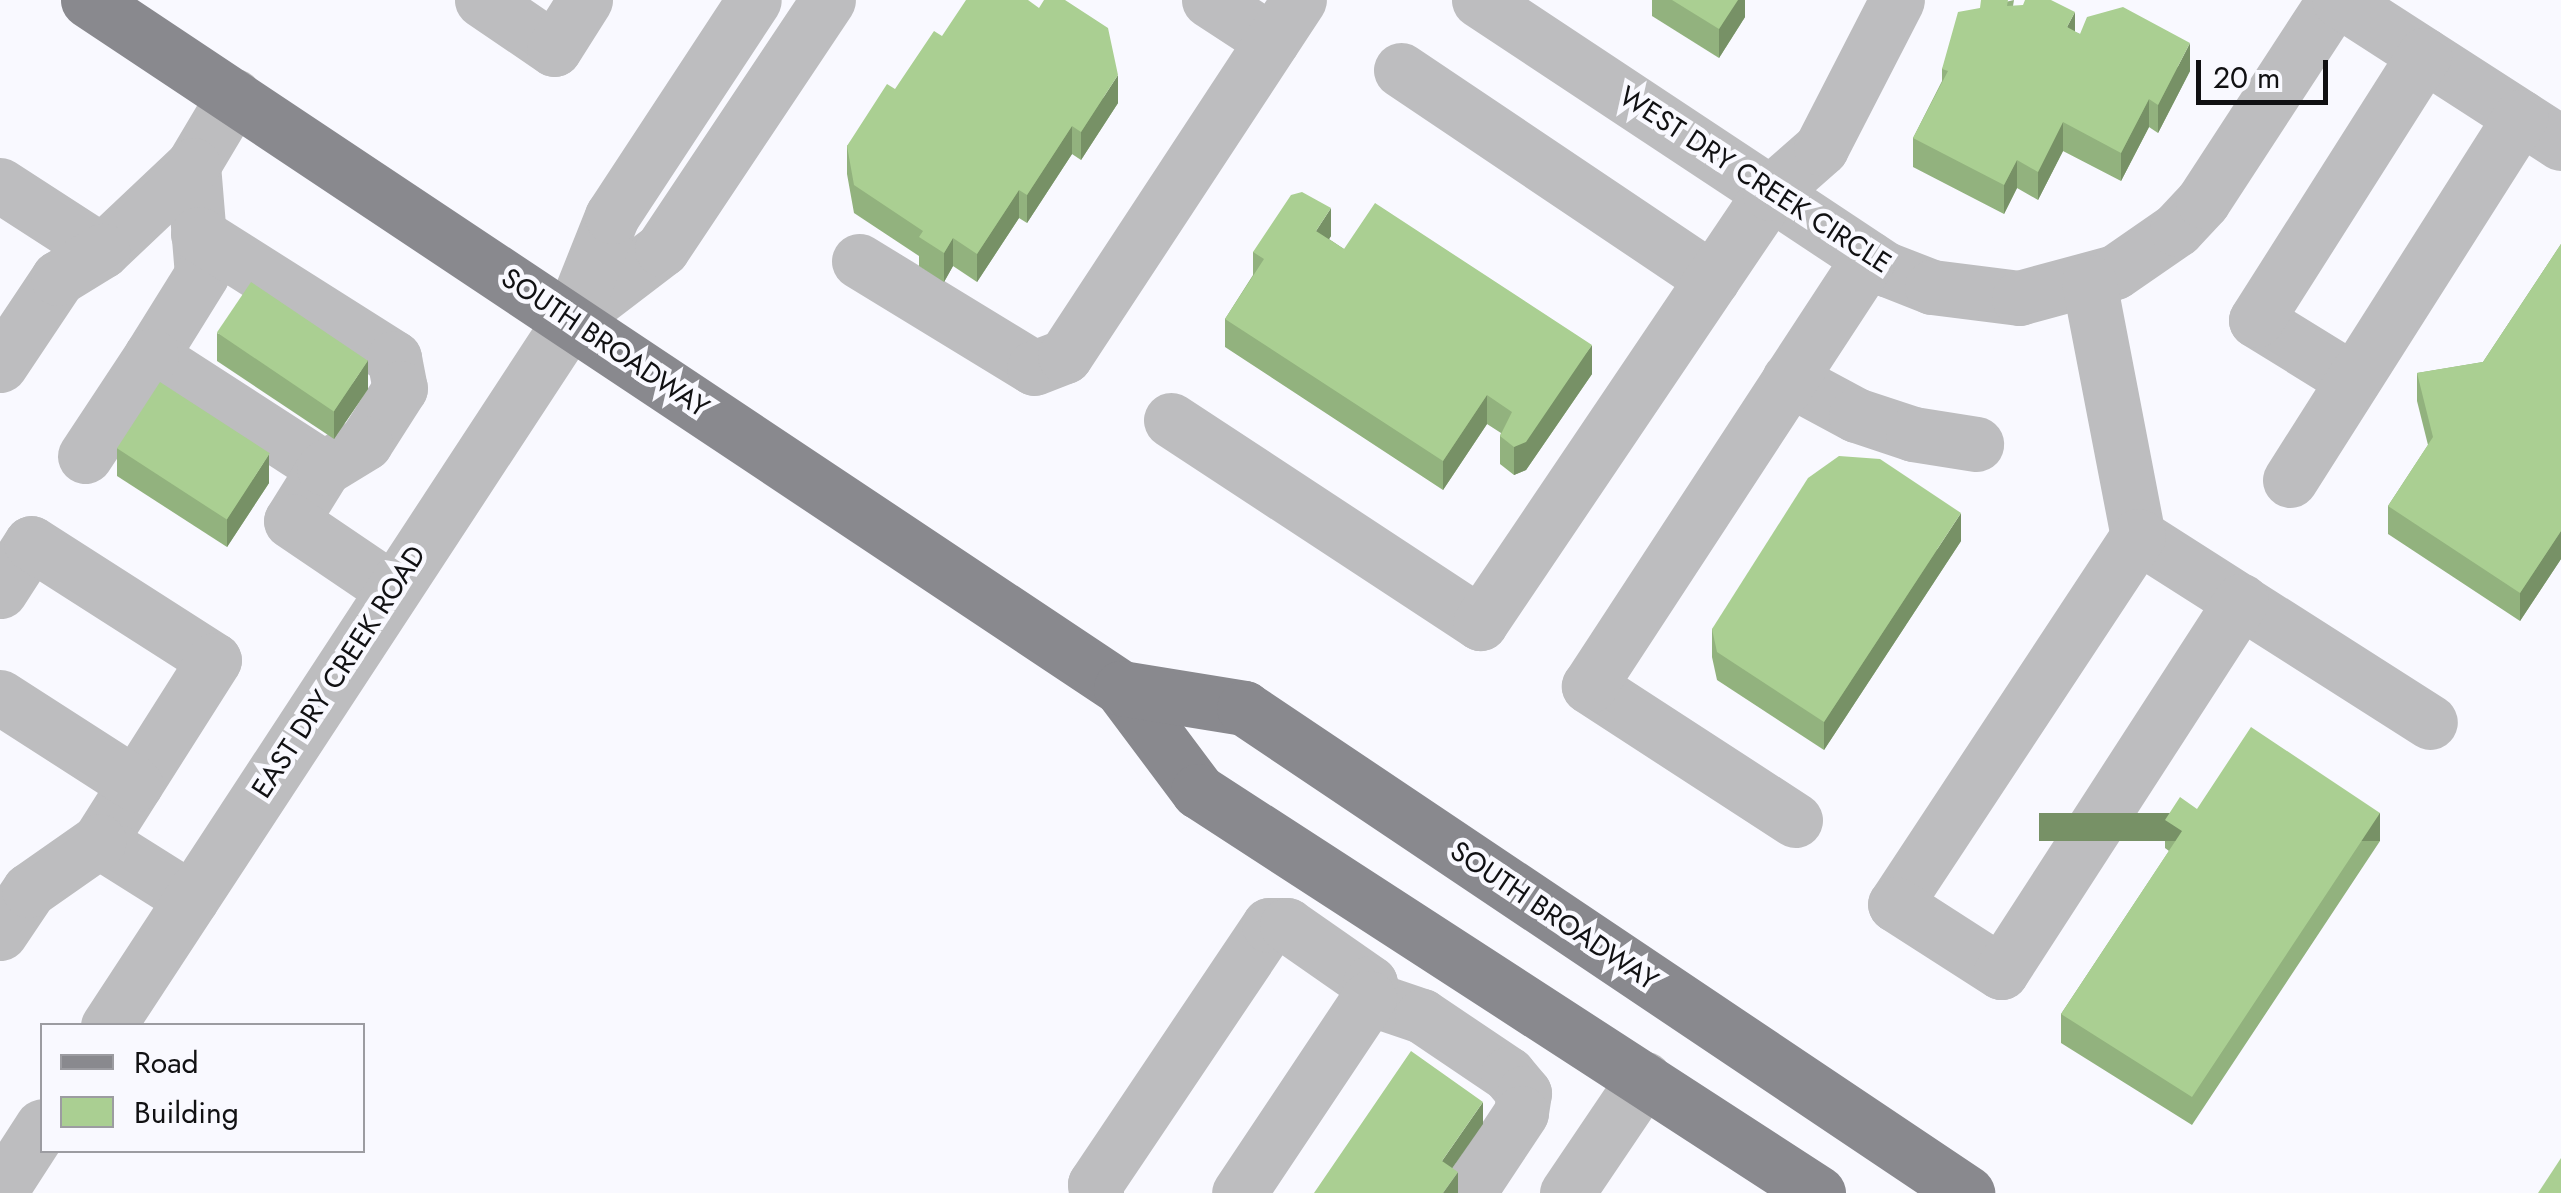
<!DOCTYPE html>
<style>
body{margin:0}
#map{position:relative;width:2561px;height:1193px;overflow:hidden;background:#f9f9ff;font-family:Jost,sans-serif}
div>[style]{position:absolute}
[style*='--x']{left:calc(var(--x)*1px);top:calc(var(--y)*1px);width:calc(var(--w)*1px);rotate:calc(var(--a)*1deg)}
.minor>*{height:55px;margin:-27.5px;padding:0 27.5px;transform-origin:27.5px;border-radius:27.5px;background:#bdbdbf}
.major>*{height:55px;margin:-27.5px;padding:0 27.5px;transform-origin:27.5px;border-radius:27.5px;background:#89898e}
.wall>*{inset:0;background:#92b27e}
.shaded-wall>*{inset:0;background:#779166;transform-origin:0 0}
.building>*{inset:0;background:#aacf92;transform-origin:0 0}
span{translate:-50% -50%;white-space:nowrap;text-align:center;line-height:1.15;-webkit-text-stroke:9px #f9f9ff;paint-order:stroke}
.street-label{font-size:28px;color:#111113}
.legend{position:absolute;left:40px;top:1023px;width:325px;height:130px;box-sizing:border-box;background:#f9f9ff;border:2px solid #9c9ca1;margin:0;padding:12px 18px;list-style:none;font-size:30px;color:#111113}
.legend li{display:flex;align-items:center;gap:20px;height:50px}
.legend b{width:50px;border:2px solid #9c9ca1}
.scale{position:absolute;left:2196px;top:60px;width:132px;height:45px;box-sizing:border-box;border:5px solid #111113;border-top:0;padding-left:12px;font-size:30px;line-height:35px;white-space:nowrap;color:#111113;-webkit-text-stroke:8px #f9f9ff;paint-order:stroke}
</style>
<div id="map">
<div class="minor">
<i style="--x:482;--y:0;--w:87;--a:34.2"></i>
<i style="--x:554;--y:49;--w:58;--a:-57.7"></i>
<i style="--x:1209;--y:0;--w:75;--a:33.1"></i>
<i style="--x:1479;--y:0;--w:488;--a:33.5"></i>
<i style="--x:1886;--y:269;--w:49;--a:21.4"></i>
<i style="--x:1932;--y:287;--w:88;--a:7.2"></i>
<i style="--x:2019;--y:298;--w:99;--a:-15.2"></i>
<i style="--x:2115;--y:272;--w:75;--a:-34.7"></i>
<i style="--x:2177;--y:229;--w:38;--a:-47"></i>
<i style="--x:2203;--y:201;--w:240;--a:-56.9"></i>
<i style="--x:2339;--y:0;--w:264;--a:32.8"></i>
<i style="--x:1401;--y:70;--w:375;--a:33.9"></i>
<i style="--x:234;--y:96;--w:80;--a:120.7"></i>
<i style="--x:193;--y:165;--w:109;--a:85.3"></i>
<i style="--x:202;--y:274;--w:97;--a:121.9"></i>
<i style="--x:151;--y:356;--w:206;--a:32.9"></i>
<i style="--x:324;--y:468;--w:62;--a:121.9"></i>
<i style="--x:291;--y:521;--w:123;--a:34.1"></i>
<i style="--x:0;--y:185;--w:121;--a:32.9"></i>
<i style="--x:102;--y:251;--w:125;--a:-43.4"></i>
<i style="--x:198;--y:234;--w:232;--a:32.3"></i>
<i style="--x:394;--y:358;--w:31;--a:79"></i>
<i style="--x:400;--y:388;--w:65;--a:122.5"></i>
<i style="--x:365;--y:443;--w:48;--a:148.6"></i>
<i style="--x:859;--y:261;--w:205;--a:31.4"></i>
<i style="--x:1034;--y:368;--w:33;--a:-21"></i>
<i style="--x:1065;--y:356;--w:426;--a:-56.7"></i>
<i style="--x:2089;--y:282;--w:259;--a:79.1"></i>
<i style="--x:2138;--y:536;--w:346;--a:32.5"></i>
<i style="--x:573;--y:317;--w:112;--a:-37.4"></i>
<i style="--x:662;--y:249;--w:299;--a:-56.3"></i>
<i style="--x:0;--y:365;--w:105;--a:-56.3"></i>
<i style="--x:58;--y:278;--w:52;--a:-31.5"></i>
<i style="--x:1789;--y:379;--w:76;--a:28.2"></i>
<i style="--x:1856;--y:415;--w:60;--a:18.4"></i>
<i style="--x:1913;--y:434;--w:64;--a:9"></i>
<i style="--x:2353;--y:380;--w:114;--a:-148.3"></i>
<i style="--x:2256;--y:320;--w:314;--a:-57.6"></i>
<i style="--x:1171;--y:420;--w:370;--a:33.3"></i>
<i style="--x:1480;--y:623;--w:519;--a:-56"></i>
<i style="--x:1770;--y:193;--w:68;--a:-41.4"></i>
<i style="--x:1821;--y:148;--w:166;--a:-62.8"></i>
<i style="--x:85;--y:456;--w:120;--a:-56.6"></i>
<i style="--x:2290;--y:480;--w:430;--a:-57.6"></i>
<i style="--x:2138;--y:536;--w:441;--a:123.4"></i>
<i style="--x:1895;--y:904;--w:126;--a:32.7"></i>
<i style="--x:2001;--y:972;--w:442;--a:-57.1"></i>
<i style="--x:0;--y:591;--w:57;--a:-57.1"></i>
<i style="--x:31;--y:543;--w:217;--a:32.6"></i>
<i style="--x:214;--y:660;--w:214;--a:122.4"></i>
<i style="--x:99;--y:841;--w:109;--a:32.2"></i>
<i style="--x:0;--y:697;--w:161;--a:32.8"></i>
<i style="--x:1795;--y:820;--w:246;--a:-147"></i>
<i style="--x:1589;--y:686;--w:511;--a:-56.81"></i>
<i style="--x:0;--y:933;--w:52;--a:-56"></i>
<i style="--x:29;--y:890;--w:85;--a:-35"></i>
<i style="--x:1369;--y:998;--w:56;--a:18.8"></i>
<i style="--x:1422;--y:1016;--w:104;--a:34"></i>
<i style="--x:1508;--y:1074;--w:25;--a:50"></i>
<i style="--x:1524;--y:1093;--w:20;--a:99"></i>
<i style="--x:1521;--y:1113;--w:96;--a:123.5"></i>
<i style="--x:108;--y:1026;--w:845;--a:-56.78"></i>
<i style="--x:571;--y:319;--w:111;--a:-68.3"></i>
<i style="--x:612;--y:216;--w:258;--a:-56.7"></i>
<i style="--x:0;--y:1191;--w:77;--a:-57.1"></i>
<i style="--x:1096;--y:1193;--w:9;--a:-96"></i>
<i style="--x:1095;--y:1184;--w:312;--a:-56.1"></i>
<i style="--x:1269;--y:925;--w:18;--a:0"></i>
<i style="--x:1287;--y:925;--w:101;--a:34.9"></i>
<i style="--x:1370;--y:983;--w:15;--a:94"></i>
<i style="--x:1369;--y:998;--w:234;--a:123.7"></i>
<i style="--x:1567;--y:1193;--w:138;--a:-56"></i>
</div>
<div class="major">
<i style="--x:88;--y:0;--w:1241;--a:33.66"></i>
<i style="--x:1121;--y:688;--w:129;--a:53.2"></i>
<i style="--x:1198;--y:791;--w:739;--a:32.96"></i>
<i style="--x:1121;--y:688;--w:125;--a:9.2"></i>
<i style="--x:1244;--y:708;--w:871;--a:33.85"></i>
</div>
<div class="wall">
<i style="clip-path:polygon(1652px 0,1745px 0,1745px 17px,1719px 58px,1652px 16px)"></i>
<i style="clip-path:polygon(2014px 0,2013px 6px,2080px 34px,2190px 71px,2158px 133px,2149px 127px,2121px 181px,2063px 151px,2038px 200px,2017px 188px,2004px 214px,1913px 167px,1913px 138px,1942px 81px,1942px 69px,1980px 8px)"></i>
<i style="clip-path:polygon(942px 36px,1118px 103px,1081px 160px,1072px 154px,1027px 223px,1019px 218px,977px 282px,953px 266px,944px 282px,919px 266px,919px 256px,854px 213px,847px 174px,847px 146px)"></i>
<i style="clip-path:polygon(1331px 236px,1329px 239px,1344px 249px,1592px 374px,1526px 470px,1514px 475px,1500px 464px,1500px 436px,1501px 433px,1487px 424px,1443px 490px,1225px 347px,1225px 319px,1253px 275px,1253px 252px)"></i>
<i style="clip-path:polygon(2561px 244px,2561px 559px,2520px 621px,2388px 534px,2388px 506px,2428px 445px,2417px 401px,2417px 373px,2483px 362px)"></i>
<i style="clip-path:polygon(217px 333px,368px 389px,334px 439px,217px 361px)"></i>
<i style="clip-path:polygon(117px 448px,269px 483px,227px 547px,117px 476px)"></i>
<i style="clip-path:polygon(1961px 541px,1824px 750px,1717px 680px,1712px 657px,1712px 629px)"></i>
<i style="clip-path:polygon(2197px 809px,2380px 841px,2192px 1125px,2061px 1043px,2061px 1014px,2169px 851px,2165px 848px,2165px 820px)"></i>
</div>
<div class="shaded-wall">
<i style="clip-path:polygon(1736px 0,1745px 0,1745px 17px,1719px 58px,1719px 29px)"></i>
<i style="clip-path:polygon(2075px 12px,2075px 40px,2067px 27px)"></i>
<i style="clip-path:polygon(2190px 43px,2190px 71px,2158px 133px,2158px 105px)"></i>
<i style="clip-path:polygon(1118px 75px,1118px 103px,1081px 160px,1081px 132px)"></i>
<i style="clip-path:polygon(2149px 99px,2149px 127px,2121px 181px,2121px 153px)"></i>
<i style="clip-path:polygon(2063px 122px,2063px 151px,2038px 200px,2038px 172px)"></i>
<i style="clip-path:polygon(1072px 126px,1072px 154px,1027px 223px,1027px 195px)"></i>
<i style="clip-path:polygon(2017px 160px,2017px 188px,2004px 214px,2004px 185px)"></i>
<i style="clip-path:polygon(1019px 190px,1019px 218px,977px 282px,977px 254px)"></i>
<i style="clip-path:polygon(1331px 208px,1331px 236px,1316px 259px,1316px 231px)"></i>
<i style="clip-path:polygon(953px 238px,953px 266px,944px 282px,944px 253px)"></i>
<i style="clip-path:polygon(1592px 345px,1592px 374px,1526px 470px,1514px 475px,1514px 447px)"></i>
<i style="clip-path:polygon(368px 360px,368px 389px,334px 439px,334px 411px)"></i>
<i style="clip-path:polygon(1487px 395px,1487px 424px,1443px 490px,1443px 461px)"></i>
<i style="clip-path:polygon(269px 454px,269px 483px,227px 547px,227px 519px)"></i>
<i style="clip-path:polygon(1961px 513px,1961px 541px,1824px 750px,1824px 722px)"></i>
<i style="clip-path:polygon(2561px 531px,2561px 559px,2520px 621px,2520px 593px)"></i>
<i style="left:2380px;top:813px;width:28px;height:341px;rotate:90deg"></i>
<i style="clip-path:polygon(1483px 1102px,1483px 1124px,1442px 1183px,1442px 1161px)"></i>
<i style="clip-path:polygon(1458px 1172px,1458px 1193px,1443px 1193px)"></i>
</div>
<div class="building">
<i style="clip-path:polygon(966px 0,1028px 0,1039px 8px,1044px 0,1065px 0,1108px 28px,1118px 75px,1081px 132px,1072px 126px,1027px 195px,1019px 190px,977px 254px,953px 238px,944px 253px,919px 237px,923px 231px,854px 185px,847px 146px,887px 84px,895px 89px,934px 31px,942px 36px)"></i>
<i style="clip-path:polygon(1672px 0,1738px 0,1719px 29px)"></i>
<i style="clip-path:polygon(1981px 0,2008px 0,2007px 6px,2023px 5px,2025px 0,2051px 0,2075px 12px,2067px 27px,2080px 34px,2087px 17px,2123px 7px,2190px 43px,2158px 105px,2149px 99px,2121px 153px,2063px 122px,2038px 172px,2017px 160px,2004px 185px,1913px 138px,1948px 71px,1942px 69px,1958px 12px,1980px 8px)"></i>
<i style="clip-path:polygon(1302px 192px,1331px 208px,1316px 231px,1344px 249px,1375px 203px,1592px 345px,1526px 442px,1514px 447px,1500px 436px,1512px 412px,1487px 395px,1443px 461px,1225px 319px,1264px 259px,1253px 252px,1291px 195px)"></i>
<i style="clip-path:polygon(2561px 244px,2561px 531px,2520px 593px,2388px 506px,2433px 437px,2417px 373px,2483px 362px)"></i>
<i style="left:251px;top:282px;width:141px;height:61px;rotate:34deg"></i>
<i style="left:160px;top:382px;width:131px;height:79px;rotate:33deg"></i>
<i style="clip-path:polygon(1839px 456px,1880px 459px,1961px 513px,1824px 722px,1717px 652px,1712px 629px,1808px 478px)"></i>
<i style="clip-path:polygon(2251px 727px,2380px 813px,2192px 1097px,2061px 1014px,2182px 831px,2165px 820px,2180px 797px,2197px 809px)"></i>
<i style="clip-path:polygon(1411px 1051px,1483px 1102px,1442px 1161px,1458px 1172px,1443px 1193px,1314px 1193px)"></i>
<i style="clip-path:polygon(2561px 1158px,2561px 1193px,2538px 1193px)"></i>
</div>
<div class="street-label">
<span style="left:1755px;top:180px;rotate:33deg">WEST DRY CREEK CIRCLE</span>
<span style="left:605px;top:343px;rotate:34deg">SOUTH BROADWAY</span>
<span style="left:339px;top:672px;rotate:-57deg">EAST DRY CREEK ROAD</span>
<span style="left:1554px;top:916px;rotate:34deg">SOUTH BROADWAY</span>
</div>
<ul class="legend">
<li><b style="height:12px;background:#89898e"></b>Road</li>
<li><b style="height:28px;background:#aacf92"></b>Building</li>
</ul>
<div class="scale">20 m</div>
</div>
